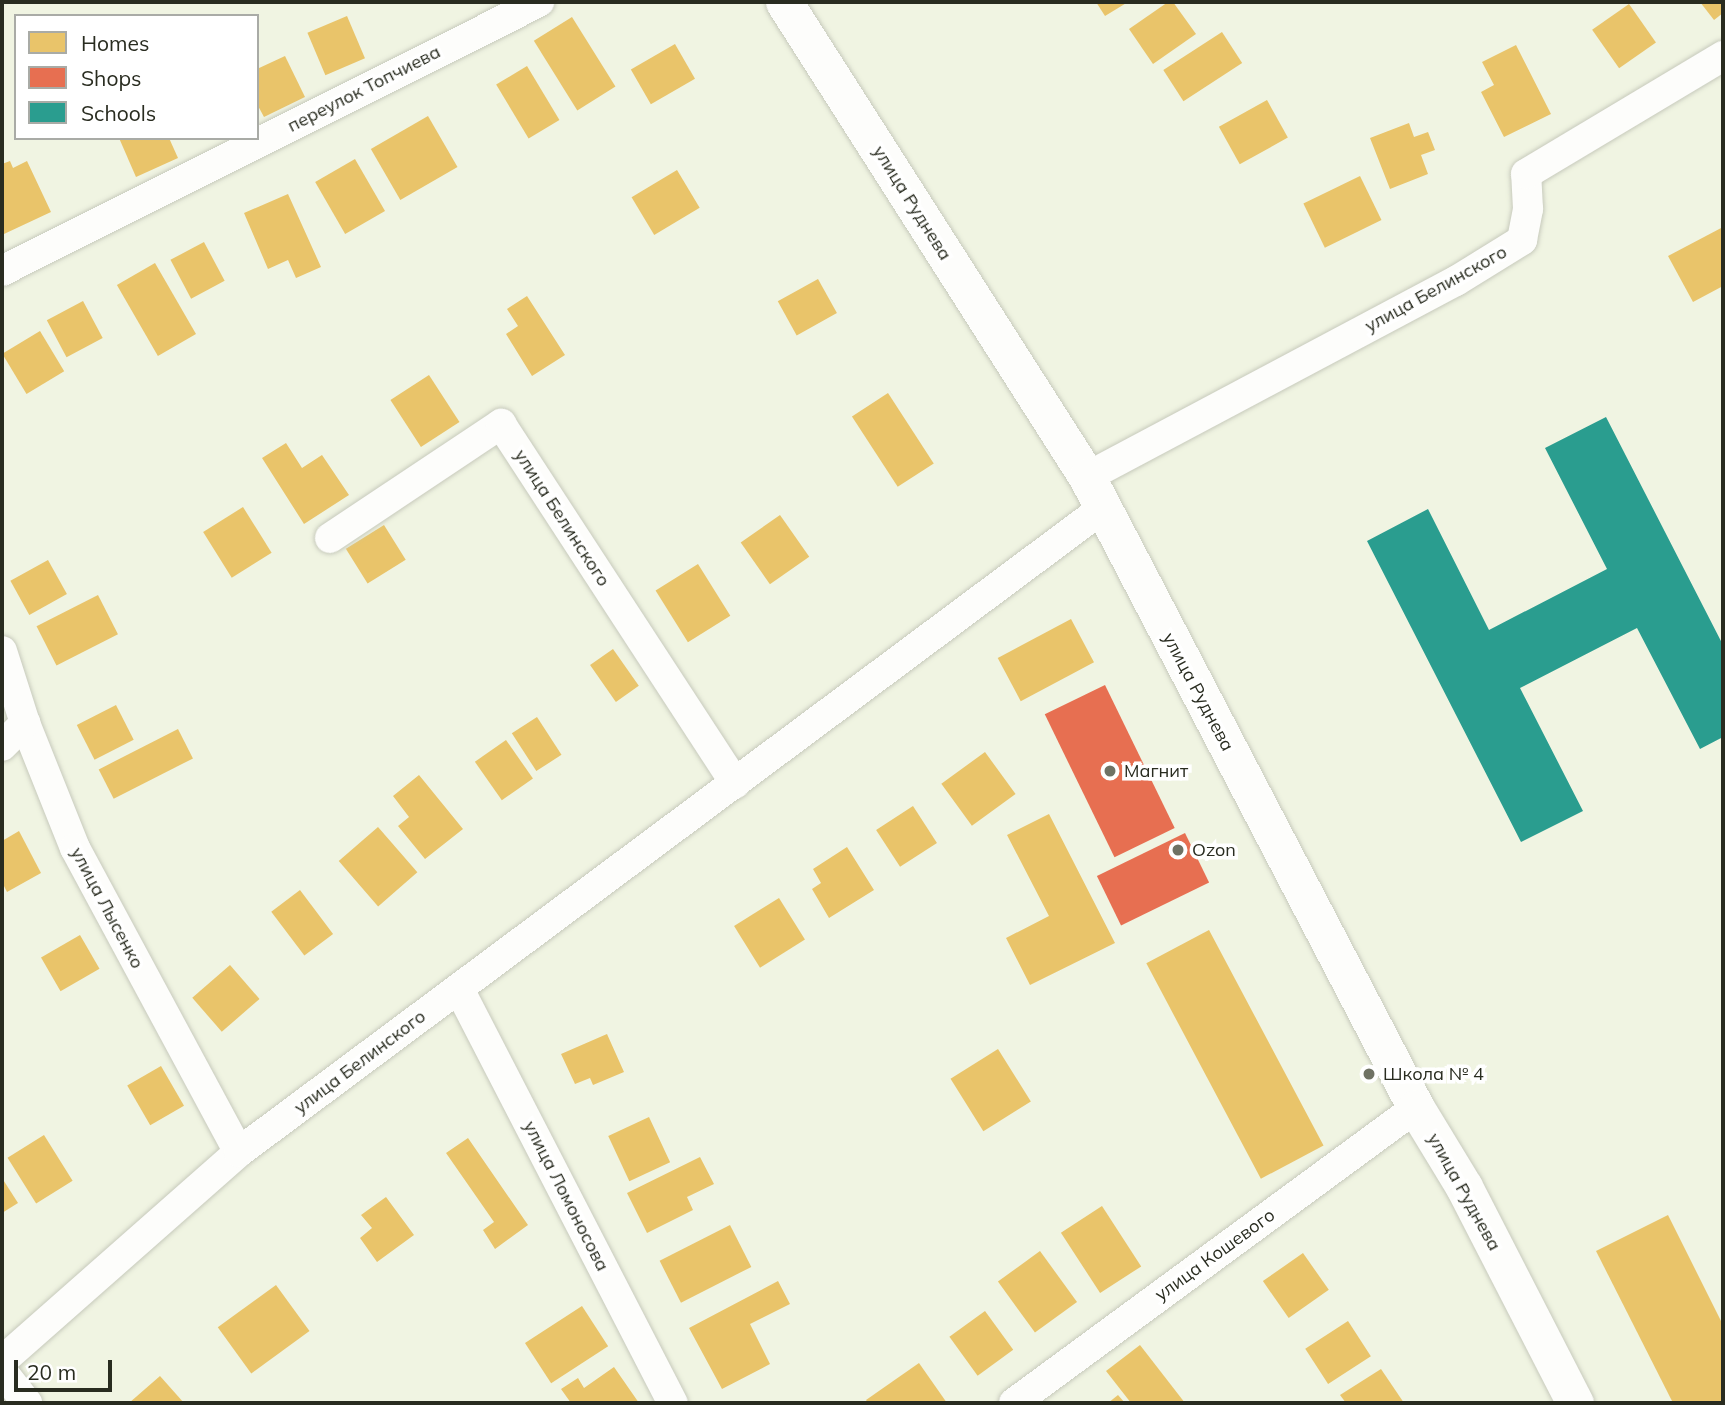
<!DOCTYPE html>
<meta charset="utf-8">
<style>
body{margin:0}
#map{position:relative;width:1725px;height:1405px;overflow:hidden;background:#f0f4e2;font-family:Mulish,sans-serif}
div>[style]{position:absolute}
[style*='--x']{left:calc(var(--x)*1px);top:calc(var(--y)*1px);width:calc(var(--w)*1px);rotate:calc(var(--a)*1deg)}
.homes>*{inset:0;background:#e9c46a;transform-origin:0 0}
.shops>*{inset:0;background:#e76f51;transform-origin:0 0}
.schools>*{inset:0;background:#2a9d8f}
.roads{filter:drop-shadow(0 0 2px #c7cabc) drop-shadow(0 0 2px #c7cabc)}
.minor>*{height:30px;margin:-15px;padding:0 15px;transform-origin:15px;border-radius:15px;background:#fdfdfb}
.tertiary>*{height:37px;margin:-18.5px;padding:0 18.5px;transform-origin:18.5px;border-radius:18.5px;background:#fdfdfb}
.dots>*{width:19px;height:19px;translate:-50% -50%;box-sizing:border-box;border:4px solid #fff;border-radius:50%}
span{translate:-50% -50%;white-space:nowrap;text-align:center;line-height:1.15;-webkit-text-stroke:7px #fff;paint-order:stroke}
.street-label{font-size:18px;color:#292c20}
.poi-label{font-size:18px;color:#292c20}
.left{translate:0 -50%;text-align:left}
.frame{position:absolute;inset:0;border:4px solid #292c20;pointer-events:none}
.legend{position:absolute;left:14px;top:14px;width:245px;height:126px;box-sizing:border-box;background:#fff;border:2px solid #a9aba6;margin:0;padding:9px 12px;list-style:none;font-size:21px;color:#292c20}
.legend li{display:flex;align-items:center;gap:14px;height:35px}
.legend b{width:35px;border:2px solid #a9aba6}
.scale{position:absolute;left:14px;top:1360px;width:98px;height:32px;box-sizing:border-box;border:4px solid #292c20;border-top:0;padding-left:9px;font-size:21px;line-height:24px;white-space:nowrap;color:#292c20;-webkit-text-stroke:5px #fff;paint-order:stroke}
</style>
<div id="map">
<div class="homes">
<i style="clip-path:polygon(1096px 2px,1128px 2px,1105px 16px)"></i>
<i style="clip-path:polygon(1168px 2px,1173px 2px,1196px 34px,1153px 64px,1129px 29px)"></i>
<i style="clip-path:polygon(1700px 2px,1723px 2px,1723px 13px,1714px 20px)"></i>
<i style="left:1629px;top:4px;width:47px;height:45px;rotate:55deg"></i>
<i style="left:347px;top:16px;width:46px;height:43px;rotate:67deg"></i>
<i style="left:572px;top:17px;width:82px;height:45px;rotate:58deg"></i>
<i style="left:1222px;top:32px;width:37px;height:70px;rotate:57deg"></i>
<i style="left:675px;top:44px;width:40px;height:51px;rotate:60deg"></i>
<i style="clip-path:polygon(1516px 45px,1551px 114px,1504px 137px,1481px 92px,1494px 85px,1482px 62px)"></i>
<i style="clip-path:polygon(285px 56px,305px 97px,264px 117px,257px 104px,257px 69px)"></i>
<i style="left:527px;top:66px;width:63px;height:36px;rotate:59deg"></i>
<i style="left:1267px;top:100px;width:43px;height:55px;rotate:61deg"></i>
<i style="left:428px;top:116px;width:59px;height:66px;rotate:60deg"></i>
<i style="clip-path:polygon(1409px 123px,1414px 137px,1428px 132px,1435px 150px,1421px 155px,1428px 174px,1390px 189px,1370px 138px)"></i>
<i style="clip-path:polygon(119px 138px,169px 138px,178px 158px,136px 177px)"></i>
<i style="left:355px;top:159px;width:60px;height:46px;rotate:60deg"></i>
<i style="clip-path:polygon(10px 161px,13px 168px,27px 161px,51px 212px,4px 234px,2px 164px)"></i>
<i style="left:677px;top:170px;width:44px;height:53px;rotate:59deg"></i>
<i style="left:1360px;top:176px;width:49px;height:63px;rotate:64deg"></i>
<i style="clip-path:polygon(288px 194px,321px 267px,296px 278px,288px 260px,268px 269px,244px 213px)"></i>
<i style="clip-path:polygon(1723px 227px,1723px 286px,1693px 302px,1668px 256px)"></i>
<i style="left:204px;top:242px;width:44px;height:38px;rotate:62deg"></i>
<i style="left:155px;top:263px;width:82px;height:44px;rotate:60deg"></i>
<i style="left:818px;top:279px;width:39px;height:46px;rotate:61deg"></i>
<i style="clip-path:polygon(527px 296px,565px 355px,532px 376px,506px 334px,518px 326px,507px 309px)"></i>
<i style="left:83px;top:301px;width:42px;height:41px;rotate:62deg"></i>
<i style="left:40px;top:331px;width:47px;height:44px;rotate:59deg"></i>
<i style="left:429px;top:375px;width:56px;height:46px;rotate:57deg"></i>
<i style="left:888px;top:393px;width:84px;height:43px;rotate:57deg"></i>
<i style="clip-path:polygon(286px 443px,302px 468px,322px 455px,349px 495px,304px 524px,262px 458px)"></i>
<i style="left:243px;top:507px;width:54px;height:47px;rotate:58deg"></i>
<i style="left:780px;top:515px;width:51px;height:48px;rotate:55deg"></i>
<i style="left:384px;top:525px;width:41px;height:45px;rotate:58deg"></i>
<i style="left:48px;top:560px;width:39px;height:43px;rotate:61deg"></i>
<i style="left:698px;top:564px;width:61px;height:50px;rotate:58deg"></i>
<i style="left:98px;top:595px;width:44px;height:69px;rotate:63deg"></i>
<i style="left:1071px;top:619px;width:49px;height:83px;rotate:62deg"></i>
<i style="left:613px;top:649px;width:45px;height:28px;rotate:55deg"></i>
<i style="left:116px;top:705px;width:39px;height:44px;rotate:63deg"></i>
<i style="left:537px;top:717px;width:45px;height:30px;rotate:57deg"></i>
<i style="left:178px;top:729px;width:33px;height:89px;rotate:63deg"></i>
<i style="left:506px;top:740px;width:47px;height:38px;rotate:55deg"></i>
<i style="left:985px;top:752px;width:52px;height:54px;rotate:54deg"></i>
<i style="clip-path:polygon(419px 775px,463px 829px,425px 859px,398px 826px,409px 817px,393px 796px)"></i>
<i style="left:913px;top:806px;width:44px;height:44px;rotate:57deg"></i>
<i style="clip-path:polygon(1049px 814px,1115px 943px,1030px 985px,1006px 938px,1049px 916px,1007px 835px)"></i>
<i style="left:378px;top:827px;width:60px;height:52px;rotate:49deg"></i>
<i style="clip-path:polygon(19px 831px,41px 873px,7px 892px,2px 882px,2px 841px)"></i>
<i style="clip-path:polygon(847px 847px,874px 890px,829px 918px,812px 889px,821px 883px,813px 869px)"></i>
<i style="left:300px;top:890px;width:55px;height:36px;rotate:53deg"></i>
<i style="left:779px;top:898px;width:49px;height:53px;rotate:58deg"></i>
<i style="left:1209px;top:930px;width:244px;height:71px;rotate:62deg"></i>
<i style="left:80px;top:935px;width:39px;height:45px;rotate:60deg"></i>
<i style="left:230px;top:965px;width:45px;height:50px;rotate:49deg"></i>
<i style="clip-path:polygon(607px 1034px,624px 1072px,593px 1085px,590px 1078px,575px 1084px,561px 1054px)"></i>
<i style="left:998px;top:1049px;width:62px;height:56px;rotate:58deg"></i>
<i style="left:161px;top:1066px;width:46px;height:39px;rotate:60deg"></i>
<i style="left:649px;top:1117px;width:50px;height:45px;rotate:65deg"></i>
<i style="left:44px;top:1135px;width:54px;height:43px;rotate:58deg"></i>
<i style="clip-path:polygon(468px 1138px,528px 1225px,495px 1249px,483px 1230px,494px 1222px,446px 1153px)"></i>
<i style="clip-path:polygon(700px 1157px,714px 1184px,687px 1197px,693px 1210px,647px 1233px,627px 1193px)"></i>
<i style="clip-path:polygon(2px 1178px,18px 1203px,2px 1213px)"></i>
<i style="clip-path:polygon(386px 1197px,414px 1235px,377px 1262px,360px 1238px,372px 1228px,361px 1215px)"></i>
<i style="left:1102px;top:1206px;width:72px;height:49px;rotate:57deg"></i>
<i style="clip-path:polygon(1668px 1215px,1723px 1325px,1723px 1403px,1673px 1403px,1596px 1251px)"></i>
<i style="left:730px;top:1225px;width:47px;height:79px;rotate:63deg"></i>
<i style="left:1040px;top:1251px;width:63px;height:52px;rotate:54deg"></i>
<i style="left:1303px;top:1253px;width:45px;height:49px;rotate:55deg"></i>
<i style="clip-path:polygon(778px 1281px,790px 1304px,750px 1324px,770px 1364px,722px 1389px,689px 1328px)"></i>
<i style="left:276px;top:1285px;width:57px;height:72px;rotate:54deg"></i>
<i style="left:582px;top:1306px;width:48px;height:68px;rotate:57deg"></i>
<i style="left:985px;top:1311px;width:48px;height:44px;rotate:54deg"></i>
<i style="left:1348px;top:1321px;width:42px;height:51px;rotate:57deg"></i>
<i style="clip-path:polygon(1140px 1345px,1185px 1403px,1131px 1403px,1106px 1371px)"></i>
<i style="clip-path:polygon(919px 1363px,947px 1403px,868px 1403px,866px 1400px)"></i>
<i style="clip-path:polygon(614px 1367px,639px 1403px,571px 1403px,561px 1389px,578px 1378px,584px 1388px)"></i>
<i style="clip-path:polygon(1381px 1369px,1404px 1403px,1346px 1403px,1340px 1395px)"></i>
<i style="clip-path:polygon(160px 1376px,184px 1403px,129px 1403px)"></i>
<i style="clip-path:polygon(1118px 1395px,1125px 1403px,1108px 1403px)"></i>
</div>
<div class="shops">
<i style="left:1105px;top:685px;width:159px;height:67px;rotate:64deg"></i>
<i style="left:1185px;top:833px;width:55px;height:98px;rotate:64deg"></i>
</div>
<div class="schools">
<i style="clip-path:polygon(1606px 417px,1723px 645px,1723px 737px,1700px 749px,1637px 628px,1520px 688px,1583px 811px,1521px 842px,1367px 541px,1428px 509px,1489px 630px,1607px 569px,1545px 448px)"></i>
</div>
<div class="roads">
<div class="minor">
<i style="--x:2;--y:271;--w:601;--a:-26.61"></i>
<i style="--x:1087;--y:477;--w:418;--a:-28"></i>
<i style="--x:1456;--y:281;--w:78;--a:-31.8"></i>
<i style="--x:1522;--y:240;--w:32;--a:-79"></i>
<i style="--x:1528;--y:209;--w:35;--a:-93"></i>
<i style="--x:1526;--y:174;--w:230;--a:-30.9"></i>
<i style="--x:330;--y:538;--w:206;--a:-33.7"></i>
<i style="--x:501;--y:424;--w:429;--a:56.9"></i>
<i style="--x:2;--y:651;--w:76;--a:72.3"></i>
<i style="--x:25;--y:723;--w:135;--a:68.2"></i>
<i style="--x:75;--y:848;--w:345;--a:61.7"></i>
<i style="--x:2;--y:746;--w:33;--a:-45"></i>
<i style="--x:459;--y:989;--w:466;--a:62.7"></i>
<i style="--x:2;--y:1361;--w:316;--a:-41.4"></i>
<i style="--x:239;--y:1152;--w:1076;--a:-36.69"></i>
<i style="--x:2;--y:1371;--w:41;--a:52"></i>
<i style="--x:1014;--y:1403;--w:499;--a:-36.3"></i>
</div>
<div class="tertiary">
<i style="--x:784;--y:2;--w:563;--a:57.47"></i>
<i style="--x:1087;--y:477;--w:712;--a:62.46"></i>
<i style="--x:1416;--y:1108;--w:92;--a:58.7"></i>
<i style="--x:1464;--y:1187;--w:243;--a:62.8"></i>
</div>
</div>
<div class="dots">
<i style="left:1110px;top:771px;background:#6f7264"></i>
<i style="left:1178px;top:850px;background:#6f7264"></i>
<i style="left:1369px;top:1074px;background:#6f7264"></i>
</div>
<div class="street-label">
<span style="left:364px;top:89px;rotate:-27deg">переулок Топчиева</span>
<span style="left:912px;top:203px;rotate:58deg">улица Руднева</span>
<span style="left:1436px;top:289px;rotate:-29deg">улица Белинского</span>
<span style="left:562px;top:518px;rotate:57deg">улица Белинского</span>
<span style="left:1198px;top:692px;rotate:62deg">улица Руднева</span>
<span style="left:107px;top:908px;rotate:62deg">улица Лысенко</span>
<span style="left:360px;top:1062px;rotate:-37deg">улица Белинского</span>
<span style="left:1464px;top:1192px;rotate:61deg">улица Руднева</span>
<span style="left:566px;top:1196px;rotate:63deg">улица Ломоносова</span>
<span style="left:1215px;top:1255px;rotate:-36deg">улица Кошевого</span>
</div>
<div class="poi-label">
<span class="left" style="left:1124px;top:771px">Магнит</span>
<span class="left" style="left:1192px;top:850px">Ozon</span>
<span class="left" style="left:1383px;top:1074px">Школа № 4</span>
</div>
<div class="frame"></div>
<ul class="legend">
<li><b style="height:19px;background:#e9c46a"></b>Homes</li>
<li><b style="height:19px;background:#e76f51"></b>Shops</li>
<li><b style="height:19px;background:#2a9d8f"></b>Schools</li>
</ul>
<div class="scale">20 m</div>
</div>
